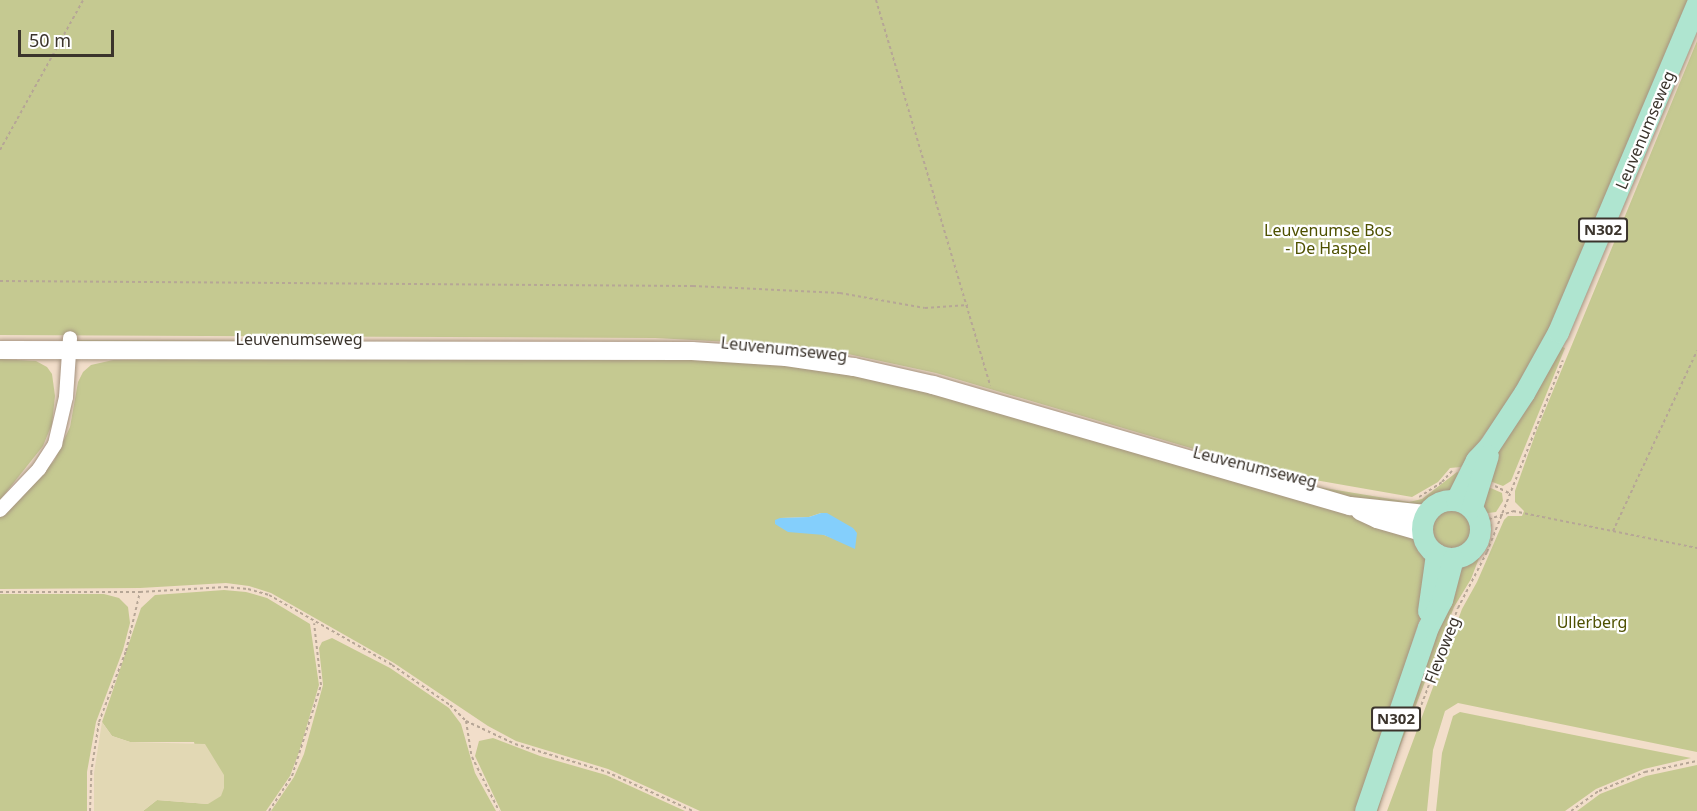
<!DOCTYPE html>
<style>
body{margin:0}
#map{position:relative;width:1697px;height:811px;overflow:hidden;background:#f2deca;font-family:"Noto Sans",sans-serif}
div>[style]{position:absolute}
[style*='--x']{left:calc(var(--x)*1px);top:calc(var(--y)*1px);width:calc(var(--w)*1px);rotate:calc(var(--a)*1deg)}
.green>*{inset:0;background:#c5c991}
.round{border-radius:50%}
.sand>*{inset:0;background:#e2d8b4}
.water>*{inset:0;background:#84cffc}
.path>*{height:2px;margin-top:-1px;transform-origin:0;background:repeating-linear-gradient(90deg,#b6a696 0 3px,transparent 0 6px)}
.roads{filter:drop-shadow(0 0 2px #a59380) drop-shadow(0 0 2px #a59380)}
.street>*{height:14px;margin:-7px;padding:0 7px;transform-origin:7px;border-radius:7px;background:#fff}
.secondary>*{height:18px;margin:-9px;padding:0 9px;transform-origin:9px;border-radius:9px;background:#fff}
.primary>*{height:21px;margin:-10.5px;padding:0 10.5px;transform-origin:10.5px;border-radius:10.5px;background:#afe5d0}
.primary>.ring{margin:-10.5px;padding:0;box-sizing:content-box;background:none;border:21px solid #afe5d0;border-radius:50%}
span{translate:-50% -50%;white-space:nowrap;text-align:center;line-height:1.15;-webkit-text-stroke:4.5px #fff;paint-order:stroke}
.shield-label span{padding:2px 4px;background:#fff;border:2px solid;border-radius:4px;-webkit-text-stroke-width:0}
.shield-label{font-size:15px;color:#3b342c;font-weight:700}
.street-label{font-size:16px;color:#3b342c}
.park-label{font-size:16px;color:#4e5000}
.scale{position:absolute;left:18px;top:30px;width:96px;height:27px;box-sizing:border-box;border:3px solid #3b342c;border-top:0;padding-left:8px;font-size:18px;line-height:21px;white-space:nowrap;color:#3b342c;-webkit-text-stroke:4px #fff;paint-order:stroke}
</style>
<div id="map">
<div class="green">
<i style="clip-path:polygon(0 0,1689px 0,1551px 330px,1518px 388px,1461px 467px,1450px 468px,1438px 482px,1412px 497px,1275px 473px,936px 373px,848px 354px,788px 345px,655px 338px,0 335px)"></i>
<i style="clip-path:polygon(1697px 41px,1697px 752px,1458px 703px,1445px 711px,1433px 750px,1427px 811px,1387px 811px,1462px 609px,1477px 582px,1504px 520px,1508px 516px,1522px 516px,1524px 511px,1515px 502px,1515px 491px,1536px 432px)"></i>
<i style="clip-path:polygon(72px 340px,704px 343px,788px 349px,847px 359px,71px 342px)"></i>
<i style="clip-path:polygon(1560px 346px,1565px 348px,1511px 481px,1503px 486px,1487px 480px,1499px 448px)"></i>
<i style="clip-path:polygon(evenodd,324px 355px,751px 360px,894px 382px,1409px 531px,1417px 538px,1429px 560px,1420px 618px,1358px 811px,700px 811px,608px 769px,516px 741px,488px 726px,394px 663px,271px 593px,249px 586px,226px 583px,140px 588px,0 589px,0 517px,54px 461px,70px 427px,78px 382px,83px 372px,91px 365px,113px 360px,324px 355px,821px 513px,832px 538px,780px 518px,809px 517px,821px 513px)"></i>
<i style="clip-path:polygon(0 359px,36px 361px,47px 367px,52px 374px,55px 396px,52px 424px,43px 446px,0 500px)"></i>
<i style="clip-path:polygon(1457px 472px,1463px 475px,1451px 492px,1424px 506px,1346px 497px,1312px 486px,1409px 502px,1422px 499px)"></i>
<i style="clip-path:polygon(1484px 485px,1502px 493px,1503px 501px,1496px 512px,1488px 513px,1481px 509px)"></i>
<i class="round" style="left:1433px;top:510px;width:38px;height:38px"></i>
<i style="clip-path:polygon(1492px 524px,1471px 579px,1454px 607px,1387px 780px,1378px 811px,1373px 811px,1458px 564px,1478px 551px,1486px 529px)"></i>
<i style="clip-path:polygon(224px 590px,246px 592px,267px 598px,310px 624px,319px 685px,299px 752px,290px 776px,266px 811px,143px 811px,157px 800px,208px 804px,194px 742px,130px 742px,112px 736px,102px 722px,141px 608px,155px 595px)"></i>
<i style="clip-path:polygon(0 594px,104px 594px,119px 598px,128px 607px,130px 623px,123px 650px,96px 722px,87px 772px,87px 811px,0 811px)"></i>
<i style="clip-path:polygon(332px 638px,390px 668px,449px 708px,461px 724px,475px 773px,496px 811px,271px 811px,294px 777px,304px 754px,323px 685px,319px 648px,322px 642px)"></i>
<i style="clip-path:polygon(1460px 712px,1599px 740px,1691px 758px,1644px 769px,1596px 789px,1565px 811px,1436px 811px,1442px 753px,1453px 716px)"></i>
<i style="clip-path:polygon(493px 738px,540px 756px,606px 775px,685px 811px,501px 811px,475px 756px,479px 741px)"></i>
<i style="clip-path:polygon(1697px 765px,1697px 811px,1577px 811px,1600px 794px,1646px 776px)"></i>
</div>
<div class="sand">
<i style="clip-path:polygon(102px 722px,112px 736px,130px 742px,205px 744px,224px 775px,224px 788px,221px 796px,208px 804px,157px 800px,143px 811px,94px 811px,94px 773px)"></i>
</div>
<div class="water">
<i style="clip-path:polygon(821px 513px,827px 513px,853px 528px,857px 533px,855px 549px,824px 535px,788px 532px,775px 524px,775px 520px,780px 518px,809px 517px)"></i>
</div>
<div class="path">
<i style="--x:876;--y:0;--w:402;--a:73.5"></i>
<i style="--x:0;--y:150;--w:171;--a:-61"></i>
<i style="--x:0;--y:281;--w:693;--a:0.41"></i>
<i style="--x:693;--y:286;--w:147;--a:2.7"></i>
<i style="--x:840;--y:293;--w:86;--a:10"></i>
<i style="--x:925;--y:308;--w:43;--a:-4"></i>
<i style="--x:1495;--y:486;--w:16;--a:27"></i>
<i style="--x:1419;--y:497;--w:27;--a:-33"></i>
<i style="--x:1442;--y:482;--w:15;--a:-48"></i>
<i style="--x:1483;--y:521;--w:32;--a:-18"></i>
<i style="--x:1513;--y:511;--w:188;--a:11.4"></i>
<i style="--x:1613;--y:531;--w:199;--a:-65"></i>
<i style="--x:0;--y:592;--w:140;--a:0"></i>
<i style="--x:140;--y:592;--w:85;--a:-3.4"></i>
<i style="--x:225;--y:587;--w:23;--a:5"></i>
<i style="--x:248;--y:589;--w:22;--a:16"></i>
<i style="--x:269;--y:595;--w:142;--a:29.6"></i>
<i style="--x:392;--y:665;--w:70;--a:34.6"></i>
<i style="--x:450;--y:705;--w:23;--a:45"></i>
<i style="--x:466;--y:721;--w:36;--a:81"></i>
<i style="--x:472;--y:757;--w:60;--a:63.4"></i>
<i style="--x:466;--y:721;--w:54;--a:25.1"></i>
<i style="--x:515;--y:744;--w:96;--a:16.9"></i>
<i style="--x:607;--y:772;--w:94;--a:24.4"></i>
<i style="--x:1413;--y:727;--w:127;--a:-69.3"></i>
<i style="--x:1458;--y:608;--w:63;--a:-62.6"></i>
<i style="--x:1487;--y:552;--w:206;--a:-68.4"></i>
<i style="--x:90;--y:811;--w:38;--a:-88"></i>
<i style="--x:91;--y:773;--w:52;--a:-81.1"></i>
<i style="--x:99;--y:722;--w:76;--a:-69.2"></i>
<i style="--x:126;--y:651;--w:61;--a:-76.7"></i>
<i style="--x:269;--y:811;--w:42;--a:-56.7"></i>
<i style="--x:292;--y:776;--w:96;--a:-72.3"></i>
<i style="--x:321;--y:685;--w:62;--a:-96.4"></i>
<i style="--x:1571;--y:811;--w:34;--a:-36"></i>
<i style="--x:1599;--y:791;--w:50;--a:-22.4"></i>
<i style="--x:1645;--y:772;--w:53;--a:-11.9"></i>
</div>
<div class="roads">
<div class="street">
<i style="--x:0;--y:510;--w:57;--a:-46.4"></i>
<i style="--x:39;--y:469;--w:30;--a:-57"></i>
<i style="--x:55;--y:444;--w:48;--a:-76.8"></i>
<i style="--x:66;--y:397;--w:59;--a:-86.1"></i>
</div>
<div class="secondary">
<i style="--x:0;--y:350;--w:692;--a:0.08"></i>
<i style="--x:692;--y:351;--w:94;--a:3.7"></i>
<i style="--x:786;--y:357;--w:69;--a:8.4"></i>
<i style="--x:854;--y:367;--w:81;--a:12.8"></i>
<i style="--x:933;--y:385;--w:434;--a:16.2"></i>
<i style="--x:1350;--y:506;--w:76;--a:6"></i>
<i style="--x:1360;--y:511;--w:19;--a:25"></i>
<i style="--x:1377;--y:519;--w:47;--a:16.1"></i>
</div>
<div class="primary">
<i class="ring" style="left:1422px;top:500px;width:37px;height:37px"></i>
<i style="--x:1456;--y:500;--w:45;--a:-63.4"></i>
<i style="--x:1476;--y:460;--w:19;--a:-47"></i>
<i style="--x:1489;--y:446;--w:64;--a:-56.6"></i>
<i style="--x:1524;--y:393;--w:70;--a:-60.9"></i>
<i style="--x:1558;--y:332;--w:357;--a:-67.1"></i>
<i style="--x:1472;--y:507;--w:54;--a:-72.9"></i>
<i style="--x:1428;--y:611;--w:58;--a:-82"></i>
<i style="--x:1365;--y:811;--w:194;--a:-71.1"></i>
<i style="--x:1428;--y:627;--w:30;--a:-63"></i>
<i style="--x:1442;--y:600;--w:43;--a:-75.3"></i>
</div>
</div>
<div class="shield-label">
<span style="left:1603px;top:230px">N302</span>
<span style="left:1396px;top:719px">N302</span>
</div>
<div class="street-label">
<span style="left:1645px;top:130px;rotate:-67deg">Leuvenumseweg</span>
<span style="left:299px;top:339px">Leuvenumseweg</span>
<span style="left:784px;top:349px;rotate:6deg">Leuvenumseweg</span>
<span style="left:1255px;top:467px;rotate:14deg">Leuvenumseweg</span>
<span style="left:1442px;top:650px;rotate:-69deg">Flevoweg</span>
</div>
<div class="park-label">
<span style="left:1328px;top:239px">Leuvenumse Bos<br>- De Haspel</span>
<span style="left:1592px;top:622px">Ullerberg</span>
</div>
<div class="scale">50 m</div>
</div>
